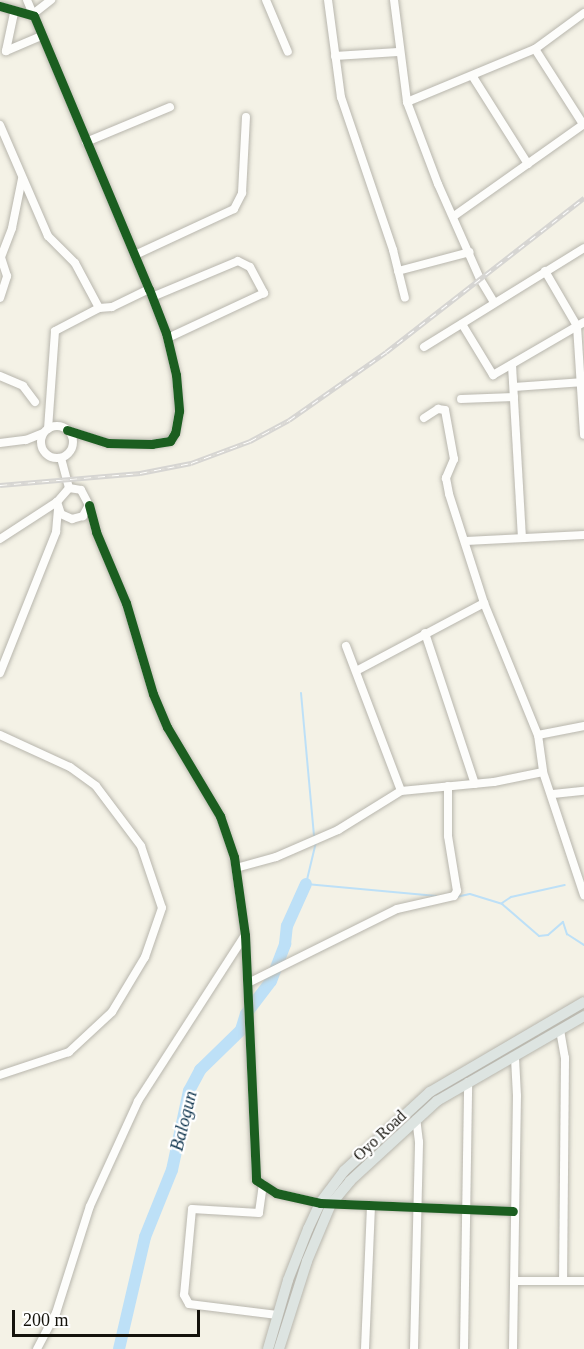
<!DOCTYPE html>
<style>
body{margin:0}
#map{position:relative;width:584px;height:1349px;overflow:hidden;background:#f4f2e6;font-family:"Times New Roman",serif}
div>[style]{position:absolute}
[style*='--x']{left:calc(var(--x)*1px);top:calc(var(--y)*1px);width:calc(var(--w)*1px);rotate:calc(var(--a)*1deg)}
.stream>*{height:2px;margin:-1px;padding:0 1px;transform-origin:1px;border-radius:1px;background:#bde0f7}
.river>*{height:12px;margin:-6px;padding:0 6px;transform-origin:6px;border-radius:6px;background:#bde0f7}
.roads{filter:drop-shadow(0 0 2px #b8b6ad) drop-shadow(0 0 2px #b8b6ad)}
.minor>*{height:8px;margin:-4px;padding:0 4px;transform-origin:4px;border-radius:4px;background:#fdfdfb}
.minor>.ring{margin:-4px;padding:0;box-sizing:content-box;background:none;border:8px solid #fdfdfb;border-radius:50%}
.major>*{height:10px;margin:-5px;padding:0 5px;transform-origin:5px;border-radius:5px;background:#dde4e1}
.rail>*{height:4.5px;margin-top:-2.25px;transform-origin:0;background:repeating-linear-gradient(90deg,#fff 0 7px,#d6d5d2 0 14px);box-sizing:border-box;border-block:2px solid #d6d5d2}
.cycleway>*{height:9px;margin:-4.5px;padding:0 4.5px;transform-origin:4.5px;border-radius:4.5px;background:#1b5e20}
span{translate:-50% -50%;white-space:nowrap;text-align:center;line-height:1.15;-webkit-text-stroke:4.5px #fff;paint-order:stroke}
.street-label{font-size:16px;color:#14120b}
.water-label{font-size:18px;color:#0f354e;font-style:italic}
.scale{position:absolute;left:12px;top:1310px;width:188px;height:27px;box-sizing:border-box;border:3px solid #14120b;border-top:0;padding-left:8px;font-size:18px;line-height:21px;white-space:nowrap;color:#14120b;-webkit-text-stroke:4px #fff;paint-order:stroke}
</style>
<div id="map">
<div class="stream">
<i style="--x:301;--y:693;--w:144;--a:84.8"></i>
<i style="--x:316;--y:842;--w:43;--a:103.4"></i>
<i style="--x:306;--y:884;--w:131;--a:5.3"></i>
<i style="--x:456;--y:897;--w:14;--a:-12"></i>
<i style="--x:470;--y:894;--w:34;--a:17"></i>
<i style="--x:502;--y:904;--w:49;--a:40.9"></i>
<i style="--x:539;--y:936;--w:9;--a:-6"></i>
<i style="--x:548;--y:935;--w:20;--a:-41"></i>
<i style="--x:563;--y:922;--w:13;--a:72"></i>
<i style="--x:567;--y:934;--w:20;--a:33"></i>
<i style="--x:502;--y:903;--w:11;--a:-34"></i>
<i style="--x:511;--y:897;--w:55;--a:-12.5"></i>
</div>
<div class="river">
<i style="--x:119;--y:1349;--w:115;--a:-76.9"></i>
<i style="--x:145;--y:1237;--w:72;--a:-68.1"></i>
<i style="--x:172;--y:1170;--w:81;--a:-77.9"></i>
<i style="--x:189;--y:1091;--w:24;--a:-62"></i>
<i style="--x:200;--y:1070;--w:57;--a:-44.3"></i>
<i style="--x:241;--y:1030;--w:17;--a:-73"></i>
<i style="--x:246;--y:1014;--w:41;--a:-52.9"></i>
<i style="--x:271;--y:981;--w:40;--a:-69"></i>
<i style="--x:285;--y:944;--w:18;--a:-84"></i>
<i style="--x:287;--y:926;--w:46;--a:-65.7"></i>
</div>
<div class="roads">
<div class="minor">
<i style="--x:27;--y:0;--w:15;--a:67"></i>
<i style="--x:33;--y:14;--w:23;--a:-38"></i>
<i style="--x:266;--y:0;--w:56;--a:67.1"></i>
<i style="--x:328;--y:0;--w:98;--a:82.4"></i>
<i style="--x:341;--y:97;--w:162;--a:71.2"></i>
<i style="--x:393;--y:250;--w:49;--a:76"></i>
<i style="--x:394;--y:0;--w:103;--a:82.7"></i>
<i style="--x:407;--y:102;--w:88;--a:69.3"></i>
<i style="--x:438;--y:184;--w:104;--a:66.1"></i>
<i style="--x:480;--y:279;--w:27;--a:59"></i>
<i style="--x:0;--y:6;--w:35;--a:16"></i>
<i style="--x:34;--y:16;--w:296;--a:67.2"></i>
<i style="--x:149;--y:289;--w:47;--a:68.9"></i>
<i style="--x:166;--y:333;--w:43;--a:76.6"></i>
<i style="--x:176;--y:375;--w:36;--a:85"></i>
<i style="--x:179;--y:411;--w:22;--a:100"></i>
<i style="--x:175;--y:433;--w:9;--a:122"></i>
<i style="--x:170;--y:441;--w:18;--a:171"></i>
<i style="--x:152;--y:444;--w:44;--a:-178.7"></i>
<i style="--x:108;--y:443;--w:43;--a:-162.4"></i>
<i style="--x:14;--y:13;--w:39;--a:102"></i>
<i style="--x:6;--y:51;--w:38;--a:-23"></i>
<i style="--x:535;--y:49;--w:89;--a:57.4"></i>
<i style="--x:335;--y:56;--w:63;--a:-3.6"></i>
<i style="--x:473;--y:77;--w:103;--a:57.7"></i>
<i style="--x:407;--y:102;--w:139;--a:-22.5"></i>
<i style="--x:535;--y:49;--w:61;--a:-36.3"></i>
<i style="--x:0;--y:125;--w:121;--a:66.6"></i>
<i style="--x:48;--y:236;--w:38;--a:45"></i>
<i style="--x:75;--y:263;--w:51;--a:61.9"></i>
<i style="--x:99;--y:308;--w:13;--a:-4"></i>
<i style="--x:112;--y:307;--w:41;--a:-25.9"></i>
<i style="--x:86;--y:142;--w:91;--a:-22.6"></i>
<i style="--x:454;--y:216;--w:159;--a:-35.3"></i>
<i style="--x:135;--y:255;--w:109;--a:-24.9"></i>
<i style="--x:234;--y:209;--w:18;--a:-63"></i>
<i style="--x:242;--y:193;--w:76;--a:-87"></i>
<i style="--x:398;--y:271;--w:74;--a:-14.8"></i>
<i style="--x:545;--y:271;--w:64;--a:59.8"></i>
<i style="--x:577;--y:326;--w:109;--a:86.3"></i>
<i style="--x:152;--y:297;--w:93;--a:-22.7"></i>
<i style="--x:238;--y:261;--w:13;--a:27"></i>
<i style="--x:250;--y:267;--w:30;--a:62"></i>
<i style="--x:264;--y:293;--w:106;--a:154.9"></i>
<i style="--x:0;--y:298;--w:23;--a:-72"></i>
<i style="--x:7;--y:276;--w:20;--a:-108"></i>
<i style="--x:1;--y:257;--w:31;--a:-69"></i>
<i style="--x:12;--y:228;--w:50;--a:-78.5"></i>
<i style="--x:462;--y:324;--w:60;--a:58.7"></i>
<i style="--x:493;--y:375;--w:105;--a:-30.2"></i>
<i style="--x:424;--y:347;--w:188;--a:-31.7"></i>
<i style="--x:512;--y:365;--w:172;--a:86.7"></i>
<i style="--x:0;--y:376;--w:25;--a:23"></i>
<i style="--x:23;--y:386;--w:20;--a:53"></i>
<i style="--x:514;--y:387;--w:70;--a:-4.1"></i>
<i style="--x:461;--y:399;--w:53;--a:-2.2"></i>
<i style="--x:424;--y:418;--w:17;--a:-33"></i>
<i style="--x:438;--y:409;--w:7;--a:8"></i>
<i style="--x:445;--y:410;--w:50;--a:79.6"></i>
<i style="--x:454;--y:459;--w:21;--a:113"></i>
<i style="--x:446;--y:478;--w:16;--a:79"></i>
<i style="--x:449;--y:494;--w:114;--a:72.2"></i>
<i style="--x:484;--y:603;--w:143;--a:67.8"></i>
<i style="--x:538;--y:735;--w:37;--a:82"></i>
<i style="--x:543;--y:772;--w:130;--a:71.6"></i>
<i class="ring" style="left:41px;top:426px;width:24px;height:24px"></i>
<i style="--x:48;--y:429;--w:98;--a:-85.9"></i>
<i style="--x:55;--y:331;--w:50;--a:-27.6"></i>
<i style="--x:0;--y:443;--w:26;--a:-7"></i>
<i style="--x:26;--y:440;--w:18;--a:-22"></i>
<i style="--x:61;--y:458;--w:31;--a:75"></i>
<i style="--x:89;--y:505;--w:28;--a:75"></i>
<i style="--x:96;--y:532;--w:77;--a:67.1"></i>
<i style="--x:126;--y:603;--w:95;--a:73.5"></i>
<i style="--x:153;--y:694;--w:36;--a:67"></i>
<i style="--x:167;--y:727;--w:104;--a:59.2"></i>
<i style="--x:220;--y:816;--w:43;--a:71.1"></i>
<i style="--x:234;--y:857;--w:79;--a:82"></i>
<i style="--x:245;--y:935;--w:245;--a:87.4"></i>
<i style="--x:256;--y:1180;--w:24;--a:33"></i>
<i style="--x:276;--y:1193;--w:45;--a:12.8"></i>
<i style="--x:320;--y:1203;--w:193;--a:2.4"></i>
<i style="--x:0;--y:539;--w:68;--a:-33"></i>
<i style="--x:57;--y:502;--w:18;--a:-49"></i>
<i style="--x:69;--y:488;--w:12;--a:9"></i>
<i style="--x:81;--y:490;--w:17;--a:62"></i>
<i style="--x:89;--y:505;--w:13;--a:119"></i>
<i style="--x:83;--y:516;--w:11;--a:165"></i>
<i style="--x:72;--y:519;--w:12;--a:-156"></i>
<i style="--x:61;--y:514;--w:13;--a:-108"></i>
<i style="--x:466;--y:541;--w:118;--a:-2.9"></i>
<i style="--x:425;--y:633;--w:159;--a:71.7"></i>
<i style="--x:346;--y:646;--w:155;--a:69.2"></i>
<i style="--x:358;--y:670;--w:143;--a:-28"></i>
<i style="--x:0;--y:673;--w:152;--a:-68.3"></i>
<i style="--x:56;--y:532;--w:24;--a:-85"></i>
<i style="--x:0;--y:735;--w:77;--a:24.6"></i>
<i style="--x:70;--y:767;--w:32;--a:36"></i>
<i style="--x:96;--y:786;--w:75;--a:53.1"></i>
<i style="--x:141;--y:846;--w:65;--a:71.3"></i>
<i style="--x:162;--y:908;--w:52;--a:109.1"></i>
<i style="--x:145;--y:957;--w:64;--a:121"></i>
<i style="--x:112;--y:1012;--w:59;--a:137.1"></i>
<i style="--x:69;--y:1052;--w:73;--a:161.6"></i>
<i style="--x:538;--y:735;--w:47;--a:-11.1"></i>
<i style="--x:553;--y:794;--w:31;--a:-6"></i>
<i style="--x:236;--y:868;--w:41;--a:-15.4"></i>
<i style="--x:276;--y:857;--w:68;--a:-23.5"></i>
<i style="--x:338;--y:830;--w:74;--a:-31.8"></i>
<i style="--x:401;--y:791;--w:93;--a:-5.5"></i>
<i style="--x:494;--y:782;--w:50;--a:-11.5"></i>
<i style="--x:248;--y:983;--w:166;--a:-26.4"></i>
<i style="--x:397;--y:909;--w:58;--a:-12.8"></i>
<i style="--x:454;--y:896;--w:6;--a:-59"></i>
<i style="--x:457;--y:891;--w:56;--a:-99.3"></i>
<i style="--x:448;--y:836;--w:50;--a:-90"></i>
<i style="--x:560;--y:1030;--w:28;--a:80"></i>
<i style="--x:565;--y:1058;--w:223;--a:90.5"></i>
<i style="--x:263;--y:1184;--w:29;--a:98"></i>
<i style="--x:259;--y:1213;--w:67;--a:-176.6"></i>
<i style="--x:192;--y:1209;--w:86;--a:95.3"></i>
<i style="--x:184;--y:1295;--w:10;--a:61"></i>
<i style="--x:189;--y:1304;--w:89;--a:7.1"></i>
<i style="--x:514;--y:1281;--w:70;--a:0"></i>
<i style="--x:37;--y:1349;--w:41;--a:-62.2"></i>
<i style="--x:56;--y:1313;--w:112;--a:-72.4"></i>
<i style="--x:90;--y:1206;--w:115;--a:-65.4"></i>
<i style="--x:138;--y:1101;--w:197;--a:-57.2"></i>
<i style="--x:365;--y:1349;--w:142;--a:-87.6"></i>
<i style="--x:414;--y:1349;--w:207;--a:-88.6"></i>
<i style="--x:419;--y:1142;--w:23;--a:-97"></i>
<i style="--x:464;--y:1349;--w:267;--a:-89.1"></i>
<i style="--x:513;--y:1349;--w:253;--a:-89.1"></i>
<i style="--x:517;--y:1096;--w:39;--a:-93"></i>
</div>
<div class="major">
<i style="--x:268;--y:1349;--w:72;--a:-73.8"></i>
<i style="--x:288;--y:1280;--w:55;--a:-68.6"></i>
<i style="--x:308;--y:1229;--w:29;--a:-65"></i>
<i style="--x:320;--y:1203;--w:40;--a:-53"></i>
<i style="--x:344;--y:1171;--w:117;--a:-42.6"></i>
<i style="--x:430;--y:1092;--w:178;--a:-30.3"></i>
<i style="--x:279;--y:1349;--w:92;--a:-72.3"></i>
<i style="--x:307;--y:1261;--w:62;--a:-67.2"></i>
<i style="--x:331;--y:1204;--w:30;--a:-50"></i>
<i style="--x:350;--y:1181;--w:118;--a:-42.6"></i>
<i style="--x:437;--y:1101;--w:170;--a:-30"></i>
</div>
</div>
<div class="rail">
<i style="--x:0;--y:485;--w:141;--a:-4.9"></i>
<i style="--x:140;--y:473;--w:52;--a:-11.1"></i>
<i style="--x:191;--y:463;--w:63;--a:-20.4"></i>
<i style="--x:250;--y:441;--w:44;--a:-28.3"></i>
<i style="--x:289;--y:420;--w:118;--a:-35"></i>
<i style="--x:386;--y:352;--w:251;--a:-37.9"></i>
</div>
<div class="cycleway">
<i style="--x:0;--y:6;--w:35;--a:16"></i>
<i style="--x:34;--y:16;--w:296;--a:67.2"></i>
<i style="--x:149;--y:289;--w:47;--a:68.9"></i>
<i style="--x:166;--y:333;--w:43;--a:76.6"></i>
<i style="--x:176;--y:375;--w:36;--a:85"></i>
<i style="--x:179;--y:411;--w:22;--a:100"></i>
<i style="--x:175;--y:433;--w:9;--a:122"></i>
<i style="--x:170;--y:441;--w:18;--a:171"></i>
<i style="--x:152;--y:444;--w:44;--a:-178.7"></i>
<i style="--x:108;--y:443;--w:43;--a:-162.4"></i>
<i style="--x:89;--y:505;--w:28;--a:75"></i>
<i style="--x:96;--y:532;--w:77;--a:67.1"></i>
<i style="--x:126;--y:603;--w:95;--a:73.5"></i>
<i style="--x:153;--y:694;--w:36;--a:67"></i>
<i style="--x:167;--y:727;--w:104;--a:59.2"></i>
<i style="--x:220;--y:816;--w:43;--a:71.1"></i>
<i style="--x:234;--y:857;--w:79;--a:82"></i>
<i style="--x:245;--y:935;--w:245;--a:87.4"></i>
<i style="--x:256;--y:1180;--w:24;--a:33"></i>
<i style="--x:276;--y:1193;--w:45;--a:12.8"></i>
<i style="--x:320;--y:1203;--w:193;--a:2.4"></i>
</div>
<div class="street-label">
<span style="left:380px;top:1136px;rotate:-43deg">Oyo Road</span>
</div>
<div class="water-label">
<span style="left:184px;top:1121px;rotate:-76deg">Balogun</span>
</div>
<div class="scale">200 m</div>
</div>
